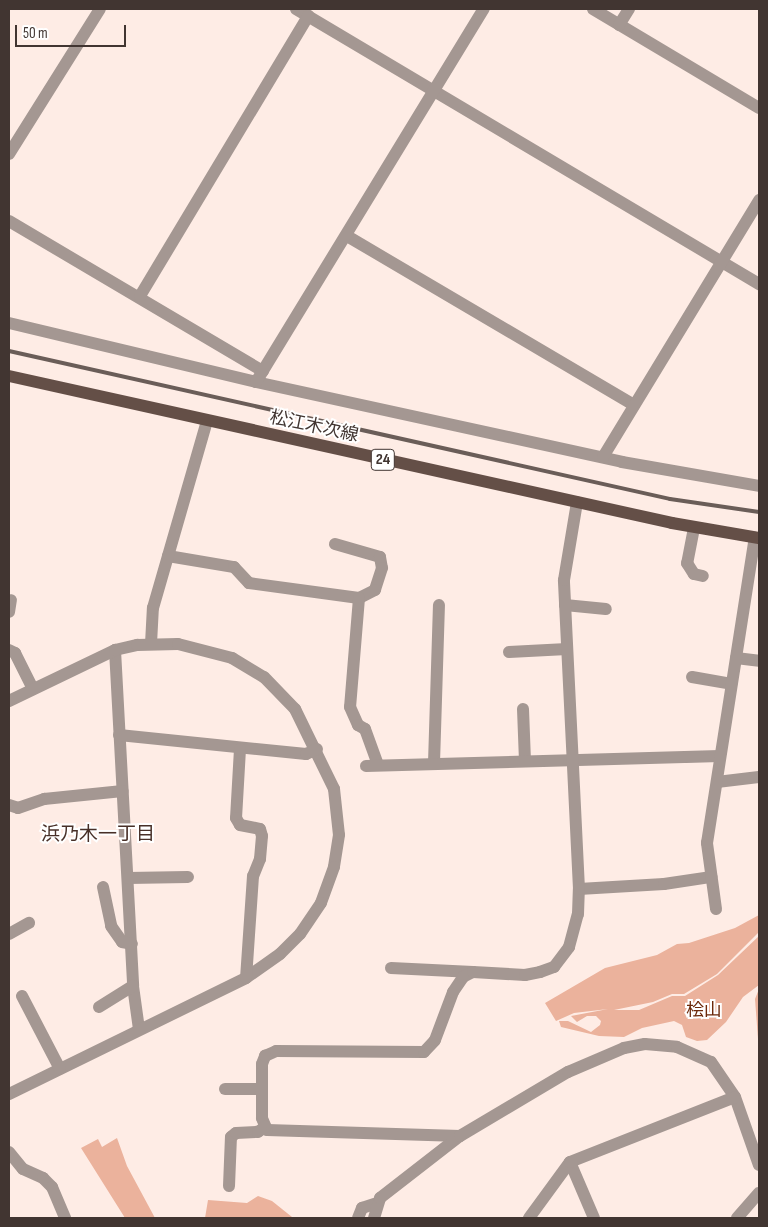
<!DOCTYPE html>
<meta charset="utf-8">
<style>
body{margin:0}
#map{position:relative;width:768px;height:1227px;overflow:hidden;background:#feece5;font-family:"Sofia Sans Condensed","Noto Sans JP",sans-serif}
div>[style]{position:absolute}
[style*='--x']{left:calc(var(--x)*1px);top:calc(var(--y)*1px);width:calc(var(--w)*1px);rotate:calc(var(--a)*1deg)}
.green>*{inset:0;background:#ebb29c}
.minor>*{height:12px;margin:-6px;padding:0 6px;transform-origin:6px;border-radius:6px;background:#a49792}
.major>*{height:12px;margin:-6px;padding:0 6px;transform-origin:6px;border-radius:6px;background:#644f47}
.rail>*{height:4px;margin:-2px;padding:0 2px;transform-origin:2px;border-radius:2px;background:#6a5d58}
span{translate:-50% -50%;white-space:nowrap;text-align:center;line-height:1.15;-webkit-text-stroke:4px #fff;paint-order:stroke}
.shield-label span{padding:1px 4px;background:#fff;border:1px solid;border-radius:4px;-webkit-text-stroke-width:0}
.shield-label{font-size:16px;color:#413531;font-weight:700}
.street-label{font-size:18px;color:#413531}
.park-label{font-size:18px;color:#6c290a}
.neighbourhood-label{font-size:19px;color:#483028}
.frame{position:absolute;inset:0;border:10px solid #413531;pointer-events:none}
.scale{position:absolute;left:15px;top:25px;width:111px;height:22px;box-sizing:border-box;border:2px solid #413531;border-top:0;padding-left:6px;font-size:15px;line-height:18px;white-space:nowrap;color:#413531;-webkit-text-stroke:4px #fff;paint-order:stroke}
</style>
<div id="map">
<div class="green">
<i style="clip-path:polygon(759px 915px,759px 932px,717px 974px,684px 994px,672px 994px,653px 1002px,614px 1010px,639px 1010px,672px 996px,685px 996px,718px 975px,759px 936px,759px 985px,743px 997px,726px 1022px,707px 1040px,697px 1041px,686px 1037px,682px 1025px,674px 1021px,642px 1028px,624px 1037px,599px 1036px,561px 1027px,559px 1021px,568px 1021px,591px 1032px,600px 1025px,601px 1021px,596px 1016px,587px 1016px,577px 1022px,571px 1016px,608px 1009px,574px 1013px,556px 1021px,545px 1003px,605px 968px,657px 955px,677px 944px,689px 943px,735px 928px)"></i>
<i style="clip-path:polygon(759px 989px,759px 1052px,755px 999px)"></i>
<i style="clip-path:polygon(117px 1138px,127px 1166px,155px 1218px,125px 1218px,81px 1148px,98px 1139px,102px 1147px)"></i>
<i style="clip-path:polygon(258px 1196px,272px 1201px,292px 1217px,205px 1218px,208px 1200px,247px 1203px)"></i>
</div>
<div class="minor">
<i style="--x:296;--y:9;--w:539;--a:30.71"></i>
<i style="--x:593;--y:9;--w:193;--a:30.8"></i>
<i style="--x:619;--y:25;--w:19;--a:-58"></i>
<i style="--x:9;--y:154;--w:171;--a:-57.9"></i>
<i style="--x:9;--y:221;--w:295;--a:30.6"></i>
<i style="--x:347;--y:236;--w:333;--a:30.5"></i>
<i style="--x:140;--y:296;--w:327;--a:-59"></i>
<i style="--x:9;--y:323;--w:254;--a:13.4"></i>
<i style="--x:256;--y:382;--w:375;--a:12.3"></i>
<i style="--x:622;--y:462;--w:139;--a:9.9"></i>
<i style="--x:256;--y:382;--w:437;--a:-58.6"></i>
<i style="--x:603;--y:457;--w:301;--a:-58.7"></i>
<i style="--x:694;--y:528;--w:36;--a:101"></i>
<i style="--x:687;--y:563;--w:13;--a:58"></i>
<i style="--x:694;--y:574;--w:9;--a:13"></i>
<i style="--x:335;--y:544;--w:47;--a:16.1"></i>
<i style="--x:380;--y:557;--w:11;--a:80"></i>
<i style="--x:382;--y:568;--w:23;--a:108"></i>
<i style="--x:375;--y:590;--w:18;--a:153"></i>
<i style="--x:168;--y:556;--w:67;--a:9.5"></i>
<i style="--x:234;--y:567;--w:22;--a:47"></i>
<i style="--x:249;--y:583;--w:111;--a:7.8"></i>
<i style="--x:359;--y:598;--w:109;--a:94.7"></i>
<i style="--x:350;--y:707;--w:20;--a:66"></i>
<i style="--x:358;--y:725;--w:8;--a:30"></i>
<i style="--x:365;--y:729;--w:38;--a:70"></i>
<i style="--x:565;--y:605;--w:41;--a:5.6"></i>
<i style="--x:9;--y:612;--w:12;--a:-81"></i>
<i style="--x:151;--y:644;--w:36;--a:-87"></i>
<i style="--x:153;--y:608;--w:195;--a:-73.9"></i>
<i style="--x:9;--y:650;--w:7;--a:27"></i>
<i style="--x:15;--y:653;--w:40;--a:63.4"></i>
<i style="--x:115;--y:650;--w:336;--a:86.9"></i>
<i style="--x:133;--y:986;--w:43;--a:82.1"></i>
<i style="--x:509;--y:652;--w:58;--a:-3"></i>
<i style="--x:736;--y:658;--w:23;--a:7"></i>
<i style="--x:692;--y:677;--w:40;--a:10"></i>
<i style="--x:9;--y:701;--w:118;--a:-25.7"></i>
<i style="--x:115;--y:650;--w:23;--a:-13"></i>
<i style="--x:137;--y:645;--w:41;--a:-1.4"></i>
<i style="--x:178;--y:644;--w:56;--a:14.5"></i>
<i style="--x:232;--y:658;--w:37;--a:31"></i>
<i style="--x:264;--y:677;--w:45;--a:45.9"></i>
<i style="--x:295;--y:709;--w:89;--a:64"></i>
<i style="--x:334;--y:789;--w:46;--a:83.8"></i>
<i style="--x:339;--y:835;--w:32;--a:99"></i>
<i style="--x:334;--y:867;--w:38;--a:110"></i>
<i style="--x:321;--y:903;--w:37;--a:124"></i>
<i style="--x:300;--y:934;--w:28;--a:135"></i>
<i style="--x:280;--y:954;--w:42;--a:144.8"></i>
<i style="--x:246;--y:978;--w:264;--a:153.9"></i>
<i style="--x:523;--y:709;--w:52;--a:87.8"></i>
<i style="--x:119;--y:735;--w:188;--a:5.8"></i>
<i style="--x:306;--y:754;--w:12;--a:-24"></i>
<i style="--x:240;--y:749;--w:69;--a:93.3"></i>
<i style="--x:236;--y:818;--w:8;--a:60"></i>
<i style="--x:240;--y:825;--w:20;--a:11"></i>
<i style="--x:260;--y:829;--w:7;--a:74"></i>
<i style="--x:262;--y:836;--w:23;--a:95"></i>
<i style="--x:260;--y:859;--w:18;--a:112"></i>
<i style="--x:253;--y:876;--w:102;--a:93.9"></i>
<i style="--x:434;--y:763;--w:158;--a:-88.2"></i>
<i style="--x:366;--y:766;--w:354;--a:-1.6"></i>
<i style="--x:717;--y:782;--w:42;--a:-6.8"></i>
<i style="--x:9;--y:805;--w:9;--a:18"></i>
<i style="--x:18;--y:808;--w:28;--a:-19"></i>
<i style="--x:44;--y:799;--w:79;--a:-5.8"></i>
<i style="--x:128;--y:878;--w:60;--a:-1"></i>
<i style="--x:103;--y:887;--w:40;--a:78"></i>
<i style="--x:111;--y:926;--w:19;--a:55"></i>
<i style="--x:122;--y:942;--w:10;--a:11"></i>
<i style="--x:579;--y:889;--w:85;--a:-3.4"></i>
<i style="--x:664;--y:884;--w:48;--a:-8.5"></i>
<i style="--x:716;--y:909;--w:67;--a:-97.8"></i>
<i style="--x:707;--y:843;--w:309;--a:-81.1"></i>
<i style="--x:9;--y:934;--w:23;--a:-29"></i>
<i style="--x:391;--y:968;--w:82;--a:2.8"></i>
<i style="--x:22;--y:996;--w:82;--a:62.5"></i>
<i style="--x:99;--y:1007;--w:40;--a:-32"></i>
<i style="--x:225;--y:1089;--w:37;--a:0"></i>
<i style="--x:460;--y:1136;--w:193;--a:-178.2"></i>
<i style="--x:267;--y:1130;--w:13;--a:-113"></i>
<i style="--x:262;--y:1118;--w:54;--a:-90"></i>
<i style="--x:262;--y:1064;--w:9;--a:-69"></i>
<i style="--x:265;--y:1056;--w:12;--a:-24"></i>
<i style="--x:276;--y:1051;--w:148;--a:0.4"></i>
<i style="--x:424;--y:1052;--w:16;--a:-47"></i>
<i style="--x:435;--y:1040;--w:51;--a:-69.4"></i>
<i style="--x:453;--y:992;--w:18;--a:-56"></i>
<i style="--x:463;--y:977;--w:11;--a:-27"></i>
<i style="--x:473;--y:972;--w:52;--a:3.3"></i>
<i style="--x:525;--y:975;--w:15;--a:-11"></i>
<i style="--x:540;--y:972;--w:15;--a:-20"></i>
<i style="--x:554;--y:967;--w:25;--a:-53"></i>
<i style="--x:569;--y:947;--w:34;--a:-75"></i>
<i style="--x:578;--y:914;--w:25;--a:-88"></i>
<i style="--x:579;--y:889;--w:309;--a:-92.8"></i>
<i style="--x:564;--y:580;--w:79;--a:-80.5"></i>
<i style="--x:9;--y:1152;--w:22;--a:51"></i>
<i style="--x:23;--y:1169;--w:22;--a:24"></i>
<i style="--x:43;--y:1178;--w:13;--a:45"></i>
<i style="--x:52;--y:1187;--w:34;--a:67"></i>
<i style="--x:570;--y:1162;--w:61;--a:66.8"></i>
<i style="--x:229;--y:1186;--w:49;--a:-87.7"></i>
<i style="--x:231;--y:1137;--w:6;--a:-39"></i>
<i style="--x:236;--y:1133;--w:22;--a:-3"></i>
<i style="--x:258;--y:1132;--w:9;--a:-36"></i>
<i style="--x:358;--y:1218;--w:11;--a:-68"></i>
<i style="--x:362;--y:1208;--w:16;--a:-18"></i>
<i style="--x:374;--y:1218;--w:21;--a:-73"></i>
<i style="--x:380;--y:1198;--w:101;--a:-37.8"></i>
<i style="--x:460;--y:1136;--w:126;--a:-30.7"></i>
<i style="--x:568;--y:1072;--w:61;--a:-23.2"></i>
<i style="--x:624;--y:1048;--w:21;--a:-11"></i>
<i style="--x:645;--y:1044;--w:32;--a:5"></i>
<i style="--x:677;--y:1047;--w:37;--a:24"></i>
<i style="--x:711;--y:1062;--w:42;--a:55.6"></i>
<i style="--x:735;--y:1097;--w:72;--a:70.6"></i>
<i style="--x:529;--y:1218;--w:69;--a:-53.8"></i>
<i style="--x:570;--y:1162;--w:177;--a:-21.5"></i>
<i style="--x:737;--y:1218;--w:33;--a:-49"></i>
</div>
<div class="major">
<i style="--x:9;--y:376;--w:679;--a:12.5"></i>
<i style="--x:672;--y:523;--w:88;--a:9.8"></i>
</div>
<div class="rail">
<i style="--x:9;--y:351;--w:677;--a:12.62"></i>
<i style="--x:670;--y:499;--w:90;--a:8.3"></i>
</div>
<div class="shield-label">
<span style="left:383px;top:460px">24</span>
</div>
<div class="street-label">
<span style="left:314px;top:427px;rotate:12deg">松江木次線</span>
</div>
<div class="park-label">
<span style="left:704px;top:1011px">桧山</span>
</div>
<div class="neighbourhood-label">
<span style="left:98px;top:835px">浜乃木一丁目</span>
</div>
<div class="frame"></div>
<div class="scale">50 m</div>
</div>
